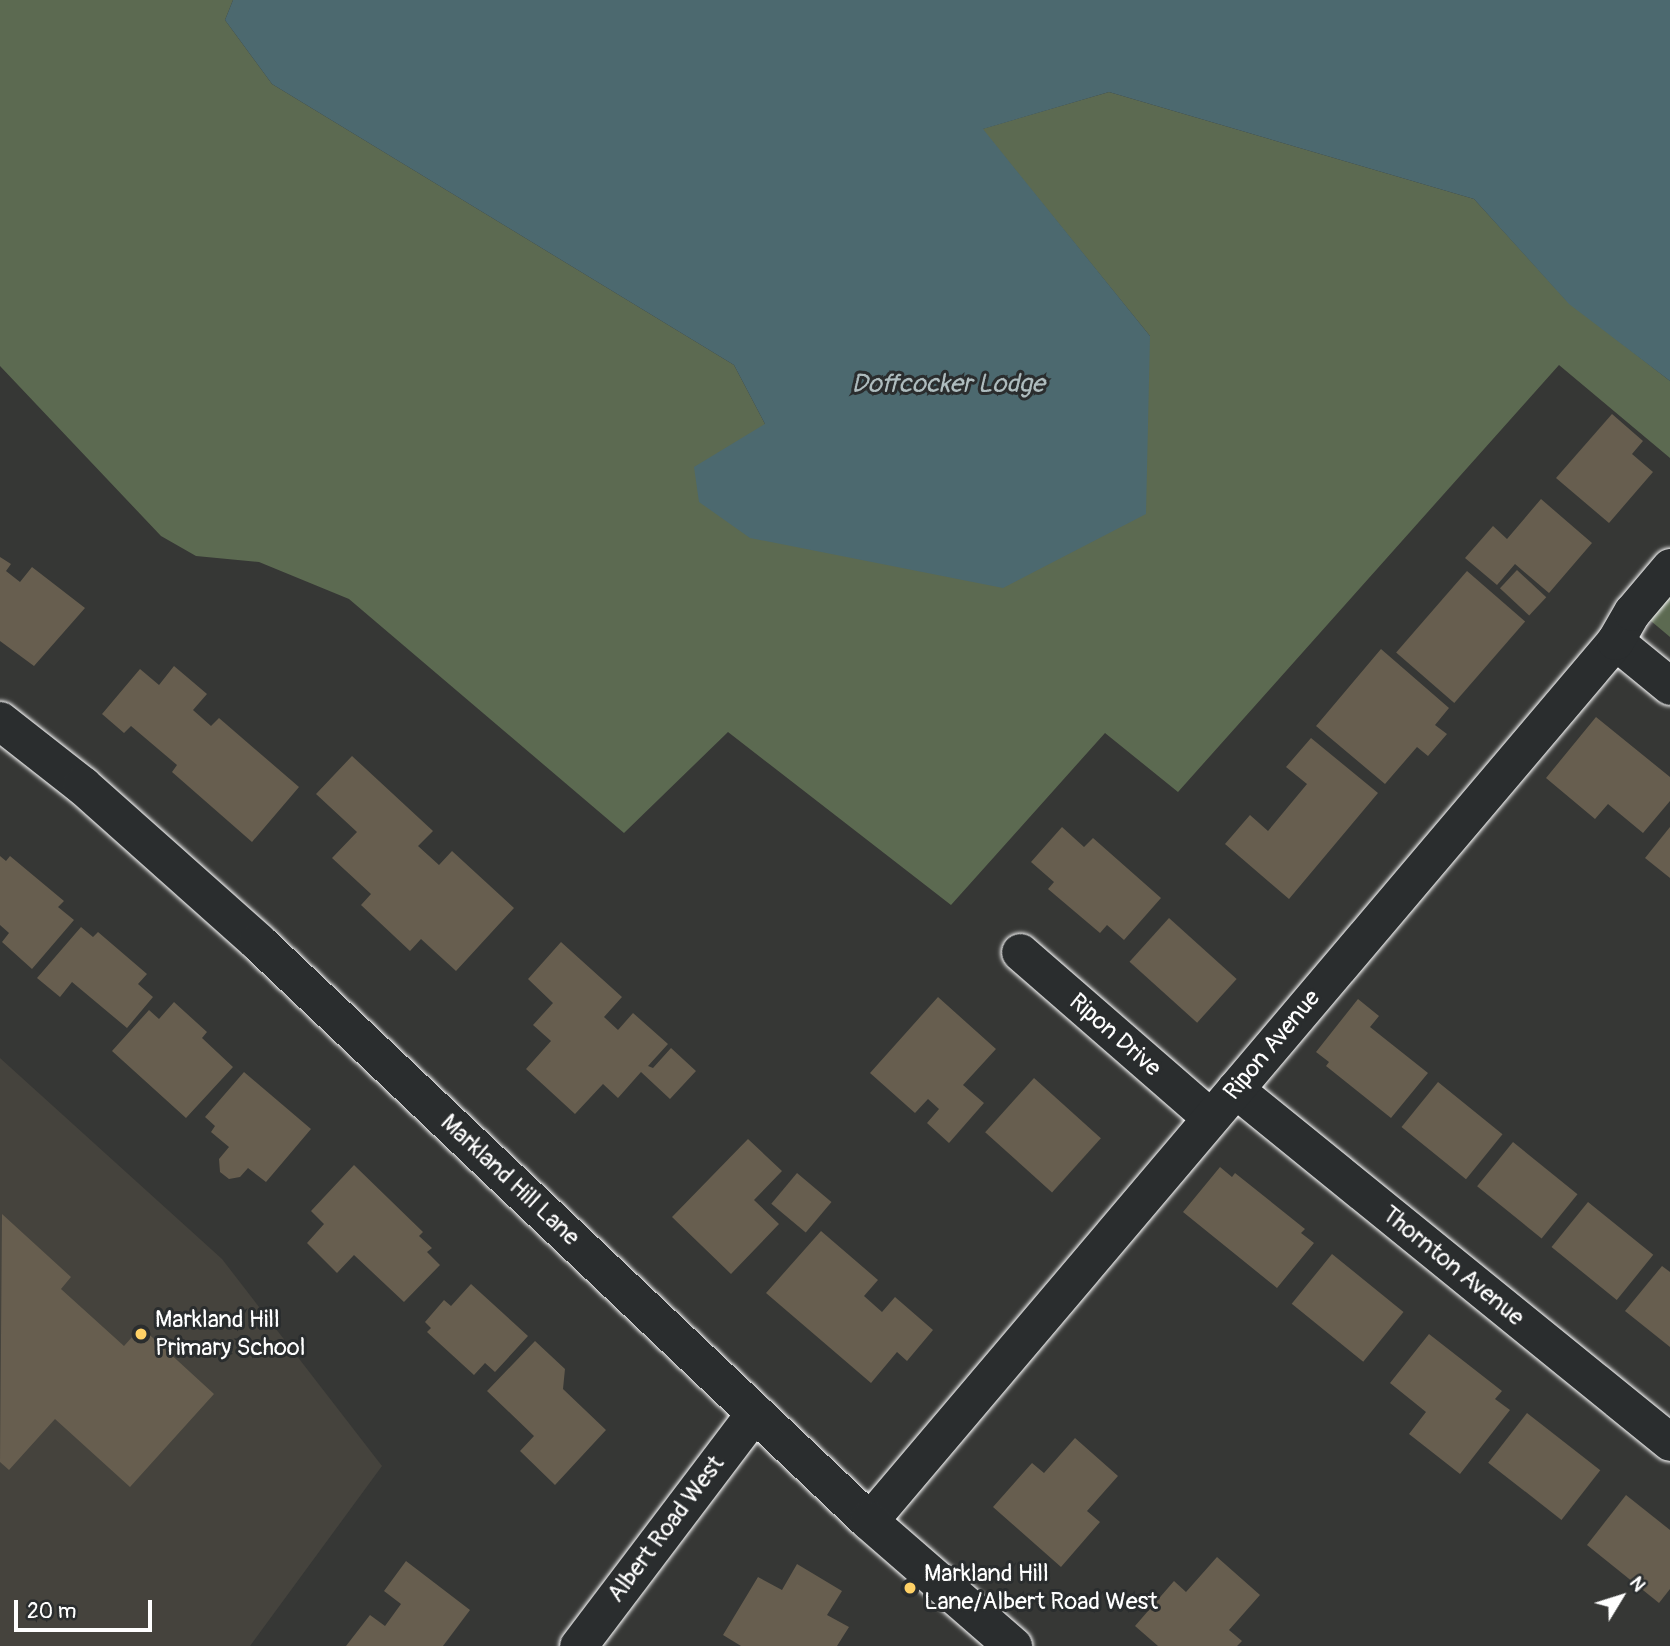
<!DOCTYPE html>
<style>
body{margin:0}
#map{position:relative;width:1670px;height:1646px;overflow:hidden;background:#363735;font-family:Pangolin,sans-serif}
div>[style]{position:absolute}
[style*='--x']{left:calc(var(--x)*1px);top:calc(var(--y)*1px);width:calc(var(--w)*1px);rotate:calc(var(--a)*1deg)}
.built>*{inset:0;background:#45433d}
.green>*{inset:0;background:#5c6a51}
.water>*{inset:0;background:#4c696f}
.building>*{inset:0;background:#675e4f;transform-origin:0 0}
.roads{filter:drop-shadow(0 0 2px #fff) drop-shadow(0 0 2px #fff)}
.street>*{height:37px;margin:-18.5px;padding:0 18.5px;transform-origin:18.5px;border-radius:18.5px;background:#2a2d2e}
.secondary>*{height:38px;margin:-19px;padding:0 19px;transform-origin:19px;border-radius:19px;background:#2a2d2e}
.dots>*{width:19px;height:19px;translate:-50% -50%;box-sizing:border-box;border:4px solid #2a2d2e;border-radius:50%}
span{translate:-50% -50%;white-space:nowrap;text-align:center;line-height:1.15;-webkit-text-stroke:6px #2a2d2e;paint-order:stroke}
.street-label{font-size:24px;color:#fff}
.poi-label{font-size:24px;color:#fff}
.left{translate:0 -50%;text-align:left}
.water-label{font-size:26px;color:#aebcbe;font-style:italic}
.north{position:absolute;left:1586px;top:1562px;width:70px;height:70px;-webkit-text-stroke:5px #2a2d2e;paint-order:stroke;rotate:52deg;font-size:19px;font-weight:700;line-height:28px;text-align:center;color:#fff}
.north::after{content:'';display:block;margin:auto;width:24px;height:32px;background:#fff;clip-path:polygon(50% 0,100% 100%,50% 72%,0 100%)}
.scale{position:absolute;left:14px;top:1600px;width:138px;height:32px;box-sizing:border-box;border:4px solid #fff;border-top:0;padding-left:9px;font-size:21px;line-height:24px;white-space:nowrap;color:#fff;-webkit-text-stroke:5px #2a2d2e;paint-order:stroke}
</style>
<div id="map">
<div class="built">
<i style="clip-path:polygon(0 1058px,222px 1259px,382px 1466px,250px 1646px,0 1646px)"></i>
</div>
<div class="green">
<i style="clip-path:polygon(0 0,233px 0,225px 20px,272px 84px,734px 365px,765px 424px,1150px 336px,982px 129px,1109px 92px,1474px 199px,1566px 300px,1670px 381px,1670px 458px,1559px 365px,1178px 792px,1105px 733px,951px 905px,728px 732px,624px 833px,349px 599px,259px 562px,196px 556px,161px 536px,0 366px)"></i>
<i style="clip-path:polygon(1670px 586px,1670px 637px,1645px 616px)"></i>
</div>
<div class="water">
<i style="clip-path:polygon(233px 0,1670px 0,1670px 381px,1569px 304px,1474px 199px,1109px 92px,983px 129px,1150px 336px,1146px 514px,1003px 588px,750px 538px,699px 502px,694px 467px,765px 424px,734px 365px,272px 84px,225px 20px)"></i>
</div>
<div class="building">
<i style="clip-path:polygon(1612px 414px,1643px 441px,1632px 454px,1653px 472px,1609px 523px,1556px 478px)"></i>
<i style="clip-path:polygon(1541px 499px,1592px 543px,1549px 593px,1515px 564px,1497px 585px,1465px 558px,1493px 526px,1507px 539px)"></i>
<i style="clip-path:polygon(0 557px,11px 564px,6px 571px,20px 582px,32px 567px,85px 608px,34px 666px,0 641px)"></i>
<i style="left:1517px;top:570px;width:40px;height:25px;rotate:43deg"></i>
<i style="left:1467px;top:571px;width:77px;height:108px;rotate:41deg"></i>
<i style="clip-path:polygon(1381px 649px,1449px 708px,1435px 725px,1447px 734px,1428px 756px,1417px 747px,1385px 784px,1316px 726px)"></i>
<i style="clip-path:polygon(174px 666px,207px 694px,193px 710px,211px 726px,219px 718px,299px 787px,252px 842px,172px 772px,177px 765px,131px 726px,124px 733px,102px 714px,140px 669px,159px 685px)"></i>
<i style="clip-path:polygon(1596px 717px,1670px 777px,1670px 801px,1643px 833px,1608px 804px,1595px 819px,1546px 778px)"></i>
<i style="clip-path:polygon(1311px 738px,1378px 793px,1289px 899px,1225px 844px,1250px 815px,1268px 831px,1307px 784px,1286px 767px)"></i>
<i style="clip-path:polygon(352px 756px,433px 831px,418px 846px,439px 865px,452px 851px,514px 908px,456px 971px,421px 939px,410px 951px,361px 905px,371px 894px,332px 858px,357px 832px,316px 794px)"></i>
<i style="clip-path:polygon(1062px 827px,1084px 847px,1093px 838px,1161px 898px,1124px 940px,1107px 925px,1100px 933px,1048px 889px,1054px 882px,1031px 862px)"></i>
<i style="clip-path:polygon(1670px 827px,1670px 878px,1645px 858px)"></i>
<i style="clip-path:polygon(0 856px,6px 861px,10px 856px,64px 901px,58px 907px,74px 920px,32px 969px,2px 942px,9px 933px,0 925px)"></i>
<i style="left:1169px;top:918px;width:91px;height:59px;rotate:42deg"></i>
<i style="clip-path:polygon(81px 927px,93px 937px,98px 932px,147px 974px,138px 984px,153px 997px,127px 1028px,72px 982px,60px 997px,37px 978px)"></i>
<i style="clip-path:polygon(561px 942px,622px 997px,604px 1017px,618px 1030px,633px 1013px,668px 1044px,648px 1066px,653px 1068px,671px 1048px,696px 1071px,670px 1099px,641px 1072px,618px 1098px,603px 1084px,575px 1114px,526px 1069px,551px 1041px,533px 1025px,553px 1003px,528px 979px)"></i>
<i style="clip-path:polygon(938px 997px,996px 1049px,963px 1085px,984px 1103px,949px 1143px,927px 1123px,939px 1109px,928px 1099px,915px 1113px,870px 1073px)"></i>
<i style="clip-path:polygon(1358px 999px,1379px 1016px,1370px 1027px,1428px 1073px,1391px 1118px,1326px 1066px,1329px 1062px,1316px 1052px)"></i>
<i style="clip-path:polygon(174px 1002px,207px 1032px,202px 1038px,233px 1067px,186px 1118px,112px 1051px,149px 1010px,159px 1019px)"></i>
<i style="clip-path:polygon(244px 1072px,311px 1129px,266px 1182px,248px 1168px,240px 1177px,229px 1179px,220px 1172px,219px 1159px,229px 1147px,211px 1132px,215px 1126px,205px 1117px)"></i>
<i style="left:1034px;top:1078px;width:90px;height:73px;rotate:42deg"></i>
<i style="left:1438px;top:1082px;width:83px;height:58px;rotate:39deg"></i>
<i style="clip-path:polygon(748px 1139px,782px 1171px,754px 1200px,779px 1224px,731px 1274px,672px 1217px)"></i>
<i style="left:1513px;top:1142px;width:83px;height:57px;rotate:39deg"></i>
<i style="clip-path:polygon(354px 1165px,423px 1232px,419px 1236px,432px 1248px,427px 1252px,440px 1265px,404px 1302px,354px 1255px,337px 1273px,307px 1243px,324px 1224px,311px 1211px)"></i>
<i style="clip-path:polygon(1220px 1167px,1232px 1177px,1235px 1173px,1305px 1229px,1301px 1233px,1314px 1243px,1277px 1288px,1183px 1212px)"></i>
<i style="left:797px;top:1173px;width:45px;height:40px;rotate:40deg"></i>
<i style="left:1588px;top:1202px;width:84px;height:58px;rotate:39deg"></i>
<i style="clip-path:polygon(2px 1214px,71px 1277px,61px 1289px,124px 1346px,141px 1327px,214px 1394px,130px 1487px,55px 1419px,9px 1470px,0 1462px)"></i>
<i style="clip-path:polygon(821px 1231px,878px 1280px,864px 1296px,882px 1312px,895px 1297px,933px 1330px,907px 1361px,897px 1352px,871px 1383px,766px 1293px)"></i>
<i style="left:1332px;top:1254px;width:92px;height:64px;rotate:39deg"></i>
<i style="clip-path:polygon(1662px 1266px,1670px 1272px,1670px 1347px,1625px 1311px)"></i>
<i style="clip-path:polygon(471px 1284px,528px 1336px,495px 1372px,485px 1363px,474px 1375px,427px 1332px,431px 1328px,425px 1322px,444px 1300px,451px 1306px)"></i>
<i style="clip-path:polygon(1429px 1334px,1502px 1391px,1495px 1399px,1510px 1410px,1460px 1474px,1409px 1434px,1426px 1412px,1390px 1383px)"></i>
<i style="clip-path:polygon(535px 1341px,565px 1369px,563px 1389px,606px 1430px,555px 1485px,520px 1451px,534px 1436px,487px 1391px)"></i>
<i style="left:1527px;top:1413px;width:93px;height:63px;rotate:38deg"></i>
<i style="clip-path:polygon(1075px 1438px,1118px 1476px,1087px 1511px,1100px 1522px,1061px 1567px,993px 1507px,1032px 1463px,1044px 1473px)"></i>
<i style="clip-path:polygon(1626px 1495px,1670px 1530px,1670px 1589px,1659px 1603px,1587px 1545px)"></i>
<i style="clip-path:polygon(1217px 1557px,1260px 1595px,1229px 1630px,1242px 1641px,1237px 1646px,1158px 1646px,1135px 1626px,1174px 1581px,1186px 1592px)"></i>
<i style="clip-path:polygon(406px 1561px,470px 1610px,443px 1646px,346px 1646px,370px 1615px,385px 1626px,401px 1604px,384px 1591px)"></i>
<i style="clip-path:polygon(797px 1564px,842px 1591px,827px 1615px,849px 1627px,837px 1646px,741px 1646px,723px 1635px,758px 1577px,782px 1590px)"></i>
</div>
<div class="roads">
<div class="street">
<i style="--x:1615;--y:641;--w:71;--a:39.3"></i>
<i style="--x:1020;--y:952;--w:252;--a:41"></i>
<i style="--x:1235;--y:1089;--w:560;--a:39.06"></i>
<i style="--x:869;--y:1521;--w:1154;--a:-49.71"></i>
<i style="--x:1615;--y:641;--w:34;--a:-60"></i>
<i style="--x:1632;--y:612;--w:59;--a:-49.8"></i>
<i style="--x:578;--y:1646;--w:293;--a:-52.9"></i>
</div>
<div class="secondary">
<i style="--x:0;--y:721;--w:105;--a:38.1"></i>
<i style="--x:83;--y:786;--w:234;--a:41.7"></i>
<i style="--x:258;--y:942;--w:842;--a:43.46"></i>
<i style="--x:869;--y:1521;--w:191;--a:41"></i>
</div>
</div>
<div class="dots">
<i style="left:141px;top:1334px;background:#ffd166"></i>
<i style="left:910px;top:1588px;background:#ffd166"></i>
</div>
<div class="street-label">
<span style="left:1115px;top:1035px;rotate:41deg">Ripon Drive</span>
<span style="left:1272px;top:1045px;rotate:-50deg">Ripon Avenue</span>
<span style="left:510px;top:1180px;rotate:43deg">Markland Hill Lane</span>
<span style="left:1453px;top:1266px;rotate:39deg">Thornton Avenue</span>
<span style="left:666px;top:1529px;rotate:-53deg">Albert Road West</span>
</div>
<div class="poi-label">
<span class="left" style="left:155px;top:1334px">Markland Hill<br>Primary School</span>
<span class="left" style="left:924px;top:1588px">Markland Hill<br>Lane/Albert Road West</span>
</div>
<div class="water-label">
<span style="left:948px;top:385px">Doffcocker Lodge</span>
</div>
<div class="north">N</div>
<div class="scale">20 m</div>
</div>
